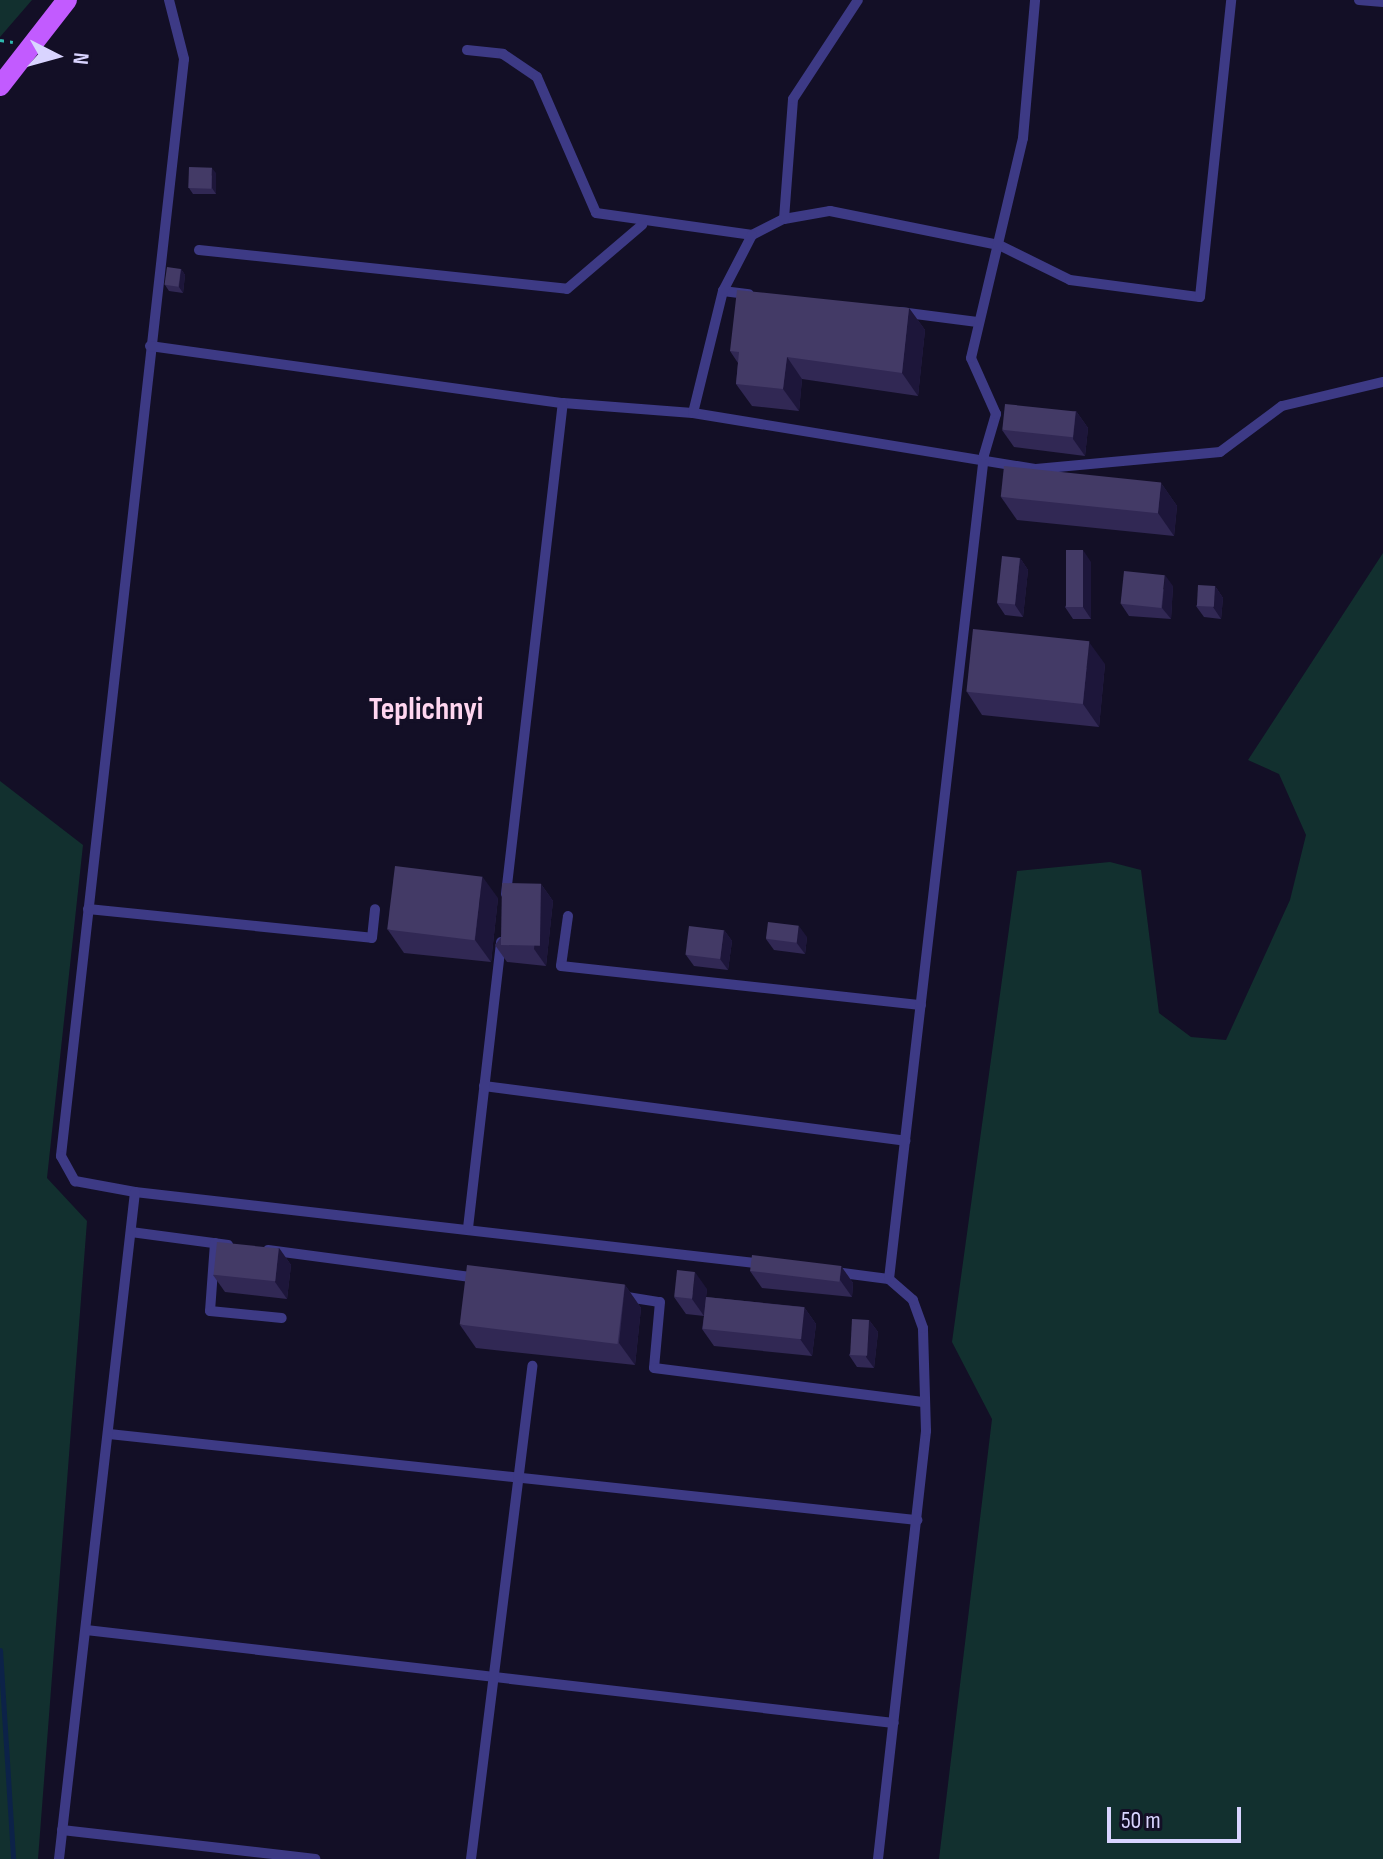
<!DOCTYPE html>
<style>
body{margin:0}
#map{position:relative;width:1383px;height:1859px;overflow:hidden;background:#130f26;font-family:"Sofia Sans Condensed",sans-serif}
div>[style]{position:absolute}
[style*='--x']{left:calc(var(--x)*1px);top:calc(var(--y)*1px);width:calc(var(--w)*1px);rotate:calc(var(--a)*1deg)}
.green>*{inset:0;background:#12302f}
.stream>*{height:5px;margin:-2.5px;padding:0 2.5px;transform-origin:2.5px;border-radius:2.5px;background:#0c2248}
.path>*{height:3px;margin-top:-1.5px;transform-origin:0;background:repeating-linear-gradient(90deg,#2fb8b0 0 4px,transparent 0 10px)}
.service>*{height:10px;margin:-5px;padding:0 5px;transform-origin:5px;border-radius:5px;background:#3d3a85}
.primary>*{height:20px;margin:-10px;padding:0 10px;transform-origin:10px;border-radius:10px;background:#c25bff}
.wall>*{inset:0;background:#312854}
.shaded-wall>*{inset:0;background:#1d163a}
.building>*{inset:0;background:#433a66;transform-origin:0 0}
span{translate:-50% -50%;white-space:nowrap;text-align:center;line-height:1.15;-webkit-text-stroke:7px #130f26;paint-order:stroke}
.district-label{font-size:32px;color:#ffd6f0;font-weight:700}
.north{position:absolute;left:16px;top:16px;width:80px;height:80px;-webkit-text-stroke:6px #130f26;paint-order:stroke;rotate:96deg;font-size:22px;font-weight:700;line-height:32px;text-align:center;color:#d9d4ff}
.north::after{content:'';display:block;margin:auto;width:28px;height:36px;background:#d9d4ff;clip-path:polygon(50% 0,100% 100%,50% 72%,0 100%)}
.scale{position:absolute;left:1107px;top:1807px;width:134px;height:36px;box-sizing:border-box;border:4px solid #d9d4ff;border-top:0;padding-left:10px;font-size:24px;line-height:28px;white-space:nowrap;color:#d9d4ff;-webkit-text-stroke:6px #130f26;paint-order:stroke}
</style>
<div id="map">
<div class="green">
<i style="clip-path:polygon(0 0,32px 0,0 37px)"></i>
<i style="clip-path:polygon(1383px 553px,1383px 1859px,939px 1859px,992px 1419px,952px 1342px,1017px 871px,1110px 862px,1141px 870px,1159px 1013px,1191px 1037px,1226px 1040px,1290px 900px,1306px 835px,1279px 774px,1248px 760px)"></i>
<i style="clip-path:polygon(0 781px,83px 845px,47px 1178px,87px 1221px,38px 1859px,0 1859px)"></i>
</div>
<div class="stream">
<i style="--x:0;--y:1650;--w:209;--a:86.4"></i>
</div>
<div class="path">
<i style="--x:0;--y:40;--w:13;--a:9"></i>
</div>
<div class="service">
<i style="--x:169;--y:0;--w:61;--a:75.7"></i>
<i style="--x:184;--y:59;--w:1104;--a:96.4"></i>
<i style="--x:61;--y:1156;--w:29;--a:61"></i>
<i style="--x:75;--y:1181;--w:61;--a:10.4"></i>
<i style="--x:135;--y:1192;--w:633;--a:6.53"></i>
<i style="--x:1359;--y:0;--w:24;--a:5"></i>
<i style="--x:467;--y:50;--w:36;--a:6"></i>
<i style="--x:503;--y:54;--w:41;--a:34.1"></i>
<i style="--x:537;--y:77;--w:148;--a:66.5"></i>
<i style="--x:596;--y:213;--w:158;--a:8"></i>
<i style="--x:752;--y:235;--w:36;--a:-27"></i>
<i style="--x:784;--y:219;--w:47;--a:-9.9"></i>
<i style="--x:830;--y:211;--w:172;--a:11.4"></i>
<i style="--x:999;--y:245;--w:79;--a:26.2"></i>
<i style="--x:1070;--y:280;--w:131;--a:7.5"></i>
<i style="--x:1200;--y:297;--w:299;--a:-84"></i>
<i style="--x:784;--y:219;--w:120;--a:-85.7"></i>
<i style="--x:793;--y:99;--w:118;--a:-56.7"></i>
<i style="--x:199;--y:250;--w:370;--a:6"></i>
<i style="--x:567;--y:289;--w:99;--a:-40.5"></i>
<i style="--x:723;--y:291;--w:26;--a:7"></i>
<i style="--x:900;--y:312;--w:78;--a:7.4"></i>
<i style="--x:150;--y:346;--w:417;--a:7.9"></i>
<i style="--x:563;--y:403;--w:130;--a:4.4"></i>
<i style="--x:693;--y:413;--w:348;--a:9.3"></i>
<i style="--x:1036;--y:469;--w:185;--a:-5.3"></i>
<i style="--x:1220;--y:452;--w:77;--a:-36.6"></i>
<i style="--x:1282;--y:406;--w:104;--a:-13.4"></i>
<i style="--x:693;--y:413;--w:126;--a:-76.2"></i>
<i style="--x:723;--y:291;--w:63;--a:-62.6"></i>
<i style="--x:506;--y:894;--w:494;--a:-83.4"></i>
<i style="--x:88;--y:909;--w:285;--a:5.8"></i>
<i style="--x:372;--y:938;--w:29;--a:-84"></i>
<i style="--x:568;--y:916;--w:50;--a:98"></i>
<i style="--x:561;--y:966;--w:362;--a:6.2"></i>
<i style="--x:484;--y:1086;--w:425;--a:7.4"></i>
<i style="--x:468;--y:1228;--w:288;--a:-83.4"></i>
<i style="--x:131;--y:1232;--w:98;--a:7.6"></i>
<i style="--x:215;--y:1243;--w:68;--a:94.2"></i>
<i style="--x:210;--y:1311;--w:72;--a:5.6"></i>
<i style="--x:268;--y:1250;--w:212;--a:7.6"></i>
<i style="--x:835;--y:1272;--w:54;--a:7.4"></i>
<i style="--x:621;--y:1296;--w:39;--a:9"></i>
<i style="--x:660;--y:1302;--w:66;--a:95.2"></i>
<i style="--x:654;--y:1368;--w:273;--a:7.2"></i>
<i style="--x:109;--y:1434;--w:813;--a:6.08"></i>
<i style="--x:86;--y:1630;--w:813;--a:6.57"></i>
<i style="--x:62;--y:1830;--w:255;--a:6.5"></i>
<i style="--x:59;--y:1859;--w:671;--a:-83.5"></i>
<i style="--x:471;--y:1859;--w:497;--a:-82.9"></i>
<i style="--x:878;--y:1859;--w:431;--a:-83.6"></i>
<i style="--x:926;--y:1431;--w:103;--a:-91.7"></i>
<i style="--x:923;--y:1328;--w:30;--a:-110"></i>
<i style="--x:913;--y:1300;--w:32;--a:-139"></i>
<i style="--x:889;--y:1279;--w:829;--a:-83.42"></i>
<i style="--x:984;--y:455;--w:43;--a:-73.7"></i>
<i style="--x:996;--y:414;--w:61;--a:-114.1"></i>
<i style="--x:971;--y:358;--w:226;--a:-76.7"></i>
<i style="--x:1023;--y:138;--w:139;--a:-85"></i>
</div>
<div class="primary">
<i style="--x:0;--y:86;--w:109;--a:-52.1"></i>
</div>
<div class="wall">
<i style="clip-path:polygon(216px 173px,216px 194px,193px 194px,189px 188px)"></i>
<i style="clip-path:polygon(181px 269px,185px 275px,183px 293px,169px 291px,165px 285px)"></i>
<i style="clip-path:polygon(909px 308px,925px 330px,918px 396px,802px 379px,799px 411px,752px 406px,736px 384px,738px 363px,730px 351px)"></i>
<i style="clip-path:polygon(1076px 411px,1088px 428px,1085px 456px,1014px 447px,1002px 430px)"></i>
<i style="clip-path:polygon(1161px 483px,1177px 506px,1174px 536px,1017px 520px,1001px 497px)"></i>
<i style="clip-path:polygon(1020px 558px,1028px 570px,1023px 617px,1005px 615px,997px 603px)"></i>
<i style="clip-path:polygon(1091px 562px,1091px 619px,1073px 619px,1065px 607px)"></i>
<i style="clip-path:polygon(1173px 586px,1171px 619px,1129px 616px,1121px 604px)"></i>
<i style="clip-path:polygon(1215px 586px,1223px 598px,1221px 619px,1204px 617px,1196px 606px)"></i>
<i style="clip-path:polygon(1105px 664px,1099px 727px,982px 715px,967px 692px)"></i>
<i style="clip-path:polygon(541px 884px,553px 901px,546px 966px,507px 962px,495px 945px)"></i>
<i style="clip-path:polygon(498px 898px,491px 962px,404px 953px,388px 930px)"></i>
<i style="clip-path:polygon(724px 930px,732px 941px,728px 970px,694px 966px,686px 955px)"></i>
<i style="clip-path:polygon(807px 937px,805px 954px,774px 950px,766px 939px)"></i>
<i style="clip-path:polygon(279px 1248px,291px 1265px,287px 1299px,225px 1292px,213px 1275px)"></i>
<i style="clip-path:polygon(841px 1266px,853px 1283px,852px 1297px,762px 1288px,750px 1271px)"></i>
<i style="clip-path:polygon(625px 1285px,641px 1308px,635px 1365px,476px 1348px,460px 1325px)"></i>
<i style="clip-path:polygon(707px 1289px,706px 1297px,804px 1307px,816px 1324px,812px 1356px,714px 1346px,702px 1329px,704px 1316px,686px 1314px,674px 1297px)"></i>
<i style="clip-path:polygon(869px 1320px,878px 1332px,874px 1368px,857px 1367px,849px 1355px)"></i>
</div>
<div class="shaded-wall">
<i style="clip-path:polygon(212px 168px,216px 173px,216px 194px,212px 188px)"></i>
<i style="clip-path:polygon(181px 269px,185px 275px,183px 293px,179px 287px)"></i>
<i style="clip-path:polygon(909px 308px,925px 330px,918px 396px,902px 373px)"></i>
<i style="clip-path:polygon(787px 357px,802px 379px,799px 411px,783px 389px)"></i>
<i style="clip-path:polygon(1076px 411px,1088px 428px,1085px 456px,1073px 439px)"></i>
<i style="clip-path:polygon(1161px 483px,1177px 506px,1174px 536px,1158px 513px)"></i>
<i style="clip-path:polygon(1083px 550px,1091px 562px,1091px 619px,1083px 607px)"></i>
<i style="clip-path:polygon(1020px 558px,1028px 570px,1023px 617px,1015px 605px)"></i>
<i style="clip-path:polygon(1165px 575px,1173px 586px,1171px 619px,1162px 608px)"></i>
<i style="clip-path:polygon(1215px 586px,1223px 598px,1221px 619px,1213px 607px)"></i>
<i style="clip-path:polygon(1089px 642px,1105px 664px,1099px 727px,1083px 704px)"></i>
<i style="clip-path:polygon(482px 876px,498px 898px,491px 962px,475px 940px)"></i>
<i style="clip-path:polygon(541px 884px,553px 901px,546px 966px,534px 949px)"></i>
<i style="clip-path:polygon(799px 926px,807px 937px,805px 954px,796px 942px)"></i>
<i style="clip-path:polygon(724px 930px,732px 941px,728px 970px,720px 959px)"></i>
<i style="clip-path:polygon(279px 1248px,291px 1265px,287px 1299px,275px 1282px)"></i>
<i style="clip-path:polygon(841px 1266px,853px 1283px,852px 1297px,840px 1280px)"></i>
<i style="clip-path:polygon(695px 1272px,707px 1289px,704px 1316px,692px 1299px)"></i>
<i style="clip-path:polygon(625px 1285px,641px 1308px,635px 1365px,619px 1343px)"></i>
<i style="clip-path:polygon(804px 1307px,816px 1324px,812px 1356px,800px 1339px)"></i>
<i style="clip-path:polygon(869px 1320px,878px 1332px,874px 1368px,866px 1357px)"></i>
</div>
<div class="building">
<i style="left:189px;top:167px;width:23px;height:21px;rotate:2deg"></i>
<i style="left:167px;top:267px;width:14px;height:18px;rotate:8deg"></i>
<i style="clip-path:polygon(737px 290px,909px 308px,902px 373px,787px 357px,783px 389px,736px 384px,739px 352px,730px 351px)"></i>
<i style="left:1005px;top:404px;width:71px;height:26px;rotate:6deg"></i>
<i style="left:1004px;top:466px;width:158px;height:31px;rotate:6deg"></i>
<i style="left:1066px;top:550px;width:17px;height:57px"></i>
<i style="left:1002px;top:556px;width:18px;height:47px;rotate:6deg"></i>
<i style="left:1124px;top:571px;width:41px;height:33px;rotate:6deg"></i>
<i style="left:1198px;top:585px;width:17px;height:21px;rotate:3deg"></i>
<i style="left:973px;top:629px;width:117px;height:63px;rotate:6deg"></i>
<i style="left:395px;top:866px;width:88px;height:64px;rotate:7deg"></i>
<i style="left:502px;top:883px;width:39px;height:62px;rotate:1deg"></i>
<i style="left:768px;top:922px;width:31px;height:17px;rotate:7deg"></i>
<i style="left:689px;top:926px;width:35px;height:29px;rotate:7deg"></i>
<i style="left:217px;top:1242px;width:62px;height:33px;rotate:6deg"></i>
<i style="left:752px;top:1255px;width:90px;height:16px;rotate:7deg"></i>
<i style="left:467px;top:1265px;width:159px;height:60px;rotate:7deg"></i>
<i style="left:677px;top:1270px;width:18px;height:27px;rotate:6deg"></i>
<i style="left:706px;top:1297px;width:99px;height:32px;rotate:6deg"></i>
<i style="left:852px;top:1319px;width:17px;height:36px;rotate:3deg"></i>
</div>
<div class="district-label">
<span style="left:426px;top:710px">Teplichnyi</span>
</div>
<div class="north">N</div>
<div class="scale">50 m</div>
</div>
